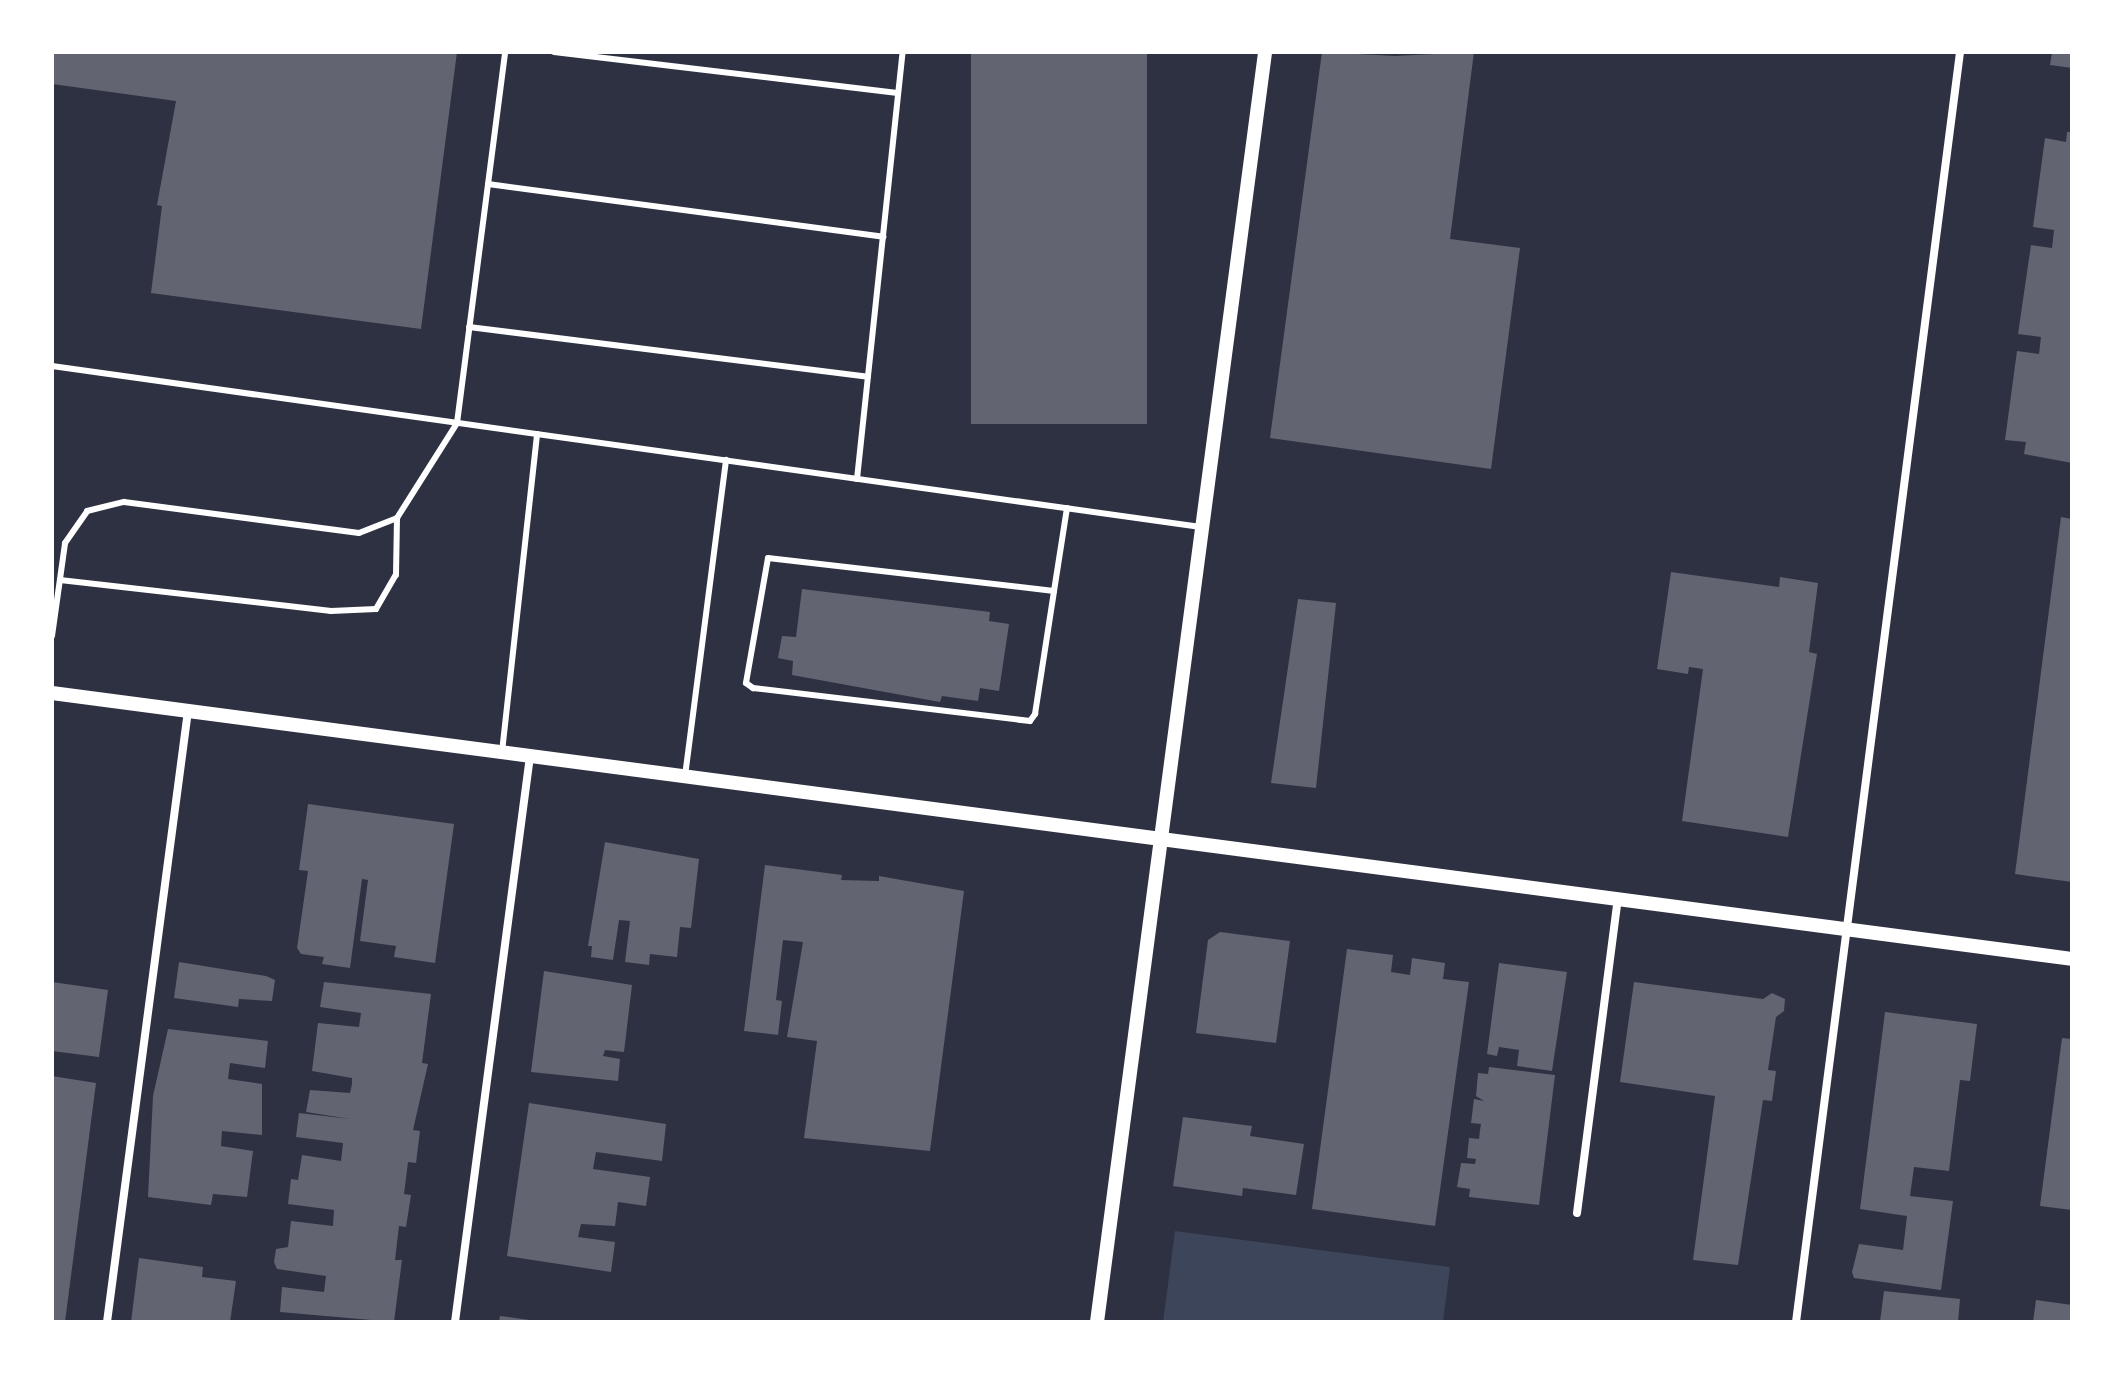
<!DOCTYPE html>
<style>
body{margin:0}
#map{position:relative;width:2124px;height:1374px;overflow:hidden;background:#2d3142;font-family:"Fira Sans Condensed",sans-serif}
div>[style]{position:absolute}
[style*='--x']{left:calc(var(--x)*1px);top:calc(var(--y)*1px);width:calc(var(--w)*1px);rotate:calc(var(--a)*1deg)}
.green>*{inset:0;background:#3c4559}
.building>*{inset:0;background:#626471;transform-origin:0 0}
.service>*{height:6px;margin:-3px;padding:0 3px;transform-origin:3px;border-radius:3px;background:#fff}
.minor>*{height:8px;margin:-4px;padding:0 4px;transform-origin:4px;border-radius:4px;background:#fff}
.tertiary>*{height:14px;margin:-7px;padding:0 7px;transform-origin:7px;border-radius:7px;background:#fff}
span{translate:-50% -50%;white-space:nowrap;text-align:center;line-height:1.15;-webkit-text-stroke:6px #fff;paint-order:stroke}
.frame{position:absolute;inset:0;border:54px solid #fff;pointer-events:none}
</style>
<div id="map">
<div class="green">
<i style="clip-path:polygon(1175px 1231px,1450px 1267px,1443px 1322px,1163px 1322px)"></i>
</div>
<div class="building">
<i style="clip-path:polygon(52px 52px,457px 52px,421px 329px,151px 293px,162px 206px,157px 205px,176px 101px,52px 84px)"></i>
<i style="left:971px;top:52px;width:176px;height:372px"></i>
<i style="clip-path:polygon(1322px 52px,1395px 56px,1474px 52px,1450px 239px,1520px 248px,1491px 469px,1270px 438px)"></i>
<i style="clip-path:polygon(2052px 52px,2072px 52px,2072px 68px,2050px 65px)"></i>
<i style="clip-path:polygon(2067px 132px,2072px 132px,2072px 463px,2024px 454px,2026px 442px,2005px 440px,2017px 351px,2039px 354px,2041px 337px,2018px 334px,2031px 245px,2052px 248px,2054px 230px,2033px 227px,2045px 138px,2066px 142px)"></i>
<i style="clip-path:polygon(2061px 517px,2072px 519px,2072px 882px,2015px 874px)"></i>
<i style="clip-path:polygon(1671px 572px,1779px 587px,1780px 577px,1818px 583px,1809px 652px,1817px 654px,1788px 837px,1682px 821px,1703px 669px,1689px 667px,1688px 674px,1657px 669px)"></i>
<i style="clip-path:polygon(802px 589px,990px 612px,989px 621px,1009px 624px,999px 691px,980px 688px,978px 701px,942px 696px,940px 702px,792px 675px,793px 661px,778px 658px,782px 636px,796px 637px)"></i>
<i style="clip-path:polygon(1298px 599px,1336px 603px,1316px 788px,1271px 783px)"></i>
<i style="clip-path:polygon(308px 804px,454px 824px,435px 963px,394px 957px,396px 946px,360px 941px,368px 880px,362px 879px,350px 968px,322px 964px,324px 957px,301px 954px,297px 948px,308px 871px,299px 870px)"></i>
<i style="clip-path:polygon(605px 842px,699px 859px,691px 928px,680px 927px,677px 957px,650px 954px,649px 965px,625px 962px,630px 921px,619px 920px,613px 960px,591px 957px,592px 946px,588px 946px)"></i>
<i style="clip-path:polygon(765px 865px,842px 875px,841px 880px,879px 881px,879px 876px,964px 891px,930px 1151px,804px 1138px,817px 1041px,787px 1037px,803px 942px,783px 940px,776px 1000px,782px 1001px,778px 1035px,744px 1031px)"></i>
<i style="clip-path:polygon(1220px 932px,1290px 941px,1276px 1043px,1196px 1033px,1208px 940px)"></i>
<i style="clip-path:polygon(1347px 949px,1393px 955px,1391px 972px,1410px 975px,1412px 958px,1445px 963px,1443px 979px,1469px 982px,1435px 1226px,1312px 1209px)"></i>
<i style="clip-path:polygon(179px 962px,266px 976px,275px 980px,272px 1001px,239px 999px,238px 1007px,174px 998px)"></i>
<i style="clip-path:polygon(1499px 963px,1567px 972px,1552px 1071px,1517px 1066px,1519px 1050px,1499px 1047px,1497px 1056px,1487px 1054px)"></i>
<i style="clip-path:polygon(544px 971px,632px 985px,624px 1052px,605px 1050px,603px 1056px,620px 1059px,618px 1081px,531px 1072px)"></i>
<i style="clip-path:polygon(52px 982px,108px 990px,99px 1057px,52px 1051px)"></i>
<i style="clip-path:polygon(324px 982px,431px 994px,422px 1063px,428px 1064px,413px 1130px,420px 1131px,416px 1163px,408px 1162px,404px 1194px,411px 1195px,406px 1227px,399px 1226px,395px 1260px,402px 1260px,394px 1322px,280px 1312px,282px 1287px,324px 1292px,326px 1276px,277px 1269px,274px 1262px,276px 1249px,288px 1247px,291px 1221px,333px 1226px,334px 1210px,288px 1204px,291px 1179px,298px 1180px,302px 1155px,341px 1161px,343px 1143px,296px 1137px,299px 1113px,350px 1119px,306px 1112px,310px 1090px,350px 1093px,352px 1084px,352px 1078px,312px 1071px,318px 1023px,359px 1027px,361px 1013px,320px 1007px)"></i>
<i style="clip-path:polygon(1634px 982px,1763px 999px,1772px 993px,1785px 999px,1784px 1011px,1776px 1017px,1768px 1070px,1776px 1071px,1772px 1101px,1763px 1100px,1738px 1265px,1693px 1260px,1715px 1096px,1620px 1082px)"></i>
<i style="clip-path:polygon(1885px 1012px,1977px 1024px,1970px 1081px,1960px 1080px,1949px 1171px,1914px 1167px,1910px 1196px,1953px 1201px,1941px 1290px,1854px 1278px,1852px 1272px,1859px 1244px,1903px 1250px,1907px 1216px,1860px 1209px)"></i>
<i style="clip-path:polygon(168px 1029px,268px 1041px,265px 1068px,230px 1063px,228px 1079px,262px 1084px,262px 1135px,222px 1131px,221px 1146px,253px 1151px,247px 1197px,213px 1194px,211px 1205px,148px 1197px,153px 1096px)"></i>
<i style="clip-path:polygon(2062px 1038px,2072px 1039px,2072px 1210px,2040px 1206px)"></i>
<i style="clip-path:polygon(1489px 1067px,1555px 1075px,1539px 1205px,1469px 1197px,1470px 1189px,1457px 1187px,1461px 1163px,1475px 1164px,1476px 1159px,1467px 1158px,1469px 1138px,1479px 1139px,1480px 1130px,1481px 1124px,1471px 1123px,1474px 1099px,1484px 1101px,1476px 1096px,1478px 1073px,1488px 1074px)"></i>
<i style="clip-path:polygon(52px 1076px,96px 1083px,65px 1322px,52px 1322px)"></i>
<i style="clip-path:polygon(529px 1103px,666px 1124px,662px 1161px,596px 1152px,593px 1169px,650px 1177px,646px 1206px,618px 1202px,615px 1226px,581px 1224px,578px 1237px,615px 1242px,611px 1272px,507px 1256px)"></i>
<i style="clip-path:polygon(1183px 1117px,1252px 1126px,1250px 1136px,1304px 1144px,1296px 1195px,1243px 1188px,1242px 1196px,1173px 1186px)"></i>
<i style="clip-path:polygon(139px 1258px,203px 1267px,202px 1277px,236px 1281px,230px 1322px,131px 1322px)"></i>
<i style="clip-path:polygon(1884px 1291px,1960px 1299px,1958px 1322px,1880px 1322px)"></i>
<i style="clip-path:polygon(2036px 1300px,2072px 1305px,2072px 1322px,2033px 1322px)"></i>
<i style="clip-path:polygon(500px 1316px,530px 1320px,530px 1322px,499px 1322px)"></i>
</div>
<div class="service">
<i style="--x:554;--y:52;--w:346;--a:6.8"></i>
<i style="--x:488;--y:184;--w:399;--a:7.6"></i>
<i style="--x:469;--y:327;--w:402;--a:7.1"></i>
<i style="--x:52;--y:366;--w:1160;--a:7.98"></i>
<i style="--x:857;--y:479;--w:429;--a:-83.9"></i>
<i style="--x:60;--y:580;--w:273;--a:6.5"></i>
<i style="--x:331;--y:611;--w:45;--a:-2.5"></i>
<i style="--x:376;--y:609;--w:39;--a:-60"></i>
<i style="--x:396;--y:575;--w:57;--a:-89"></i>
<i style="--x:397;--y:518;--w:112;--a:-57.7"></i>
<i style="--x:457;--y:423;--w:374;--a:-82.6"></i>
<i style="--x:1054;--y:591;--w:288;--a:-173.4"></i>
<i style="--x:768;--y:558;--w:127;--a:100"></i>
<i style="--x:746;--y:683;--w:9;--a:36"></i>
<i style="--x:753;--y:688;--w:279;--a:6.8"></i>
<i style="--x:1030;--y:721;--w:9;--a:-54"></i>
<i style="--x:1035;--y:714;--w:124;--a:-81.2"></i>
<i style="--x:1054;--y:591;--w:84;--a:-81.1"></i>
<i style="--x:52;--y:636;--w:94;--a:-82"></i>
<i style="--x:65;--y:543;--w:39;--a:-55"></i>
<i style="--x:87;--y:511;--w:38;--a:-14"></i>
<i style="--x:124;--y:502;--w:237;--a:7.5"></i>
<i style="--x:359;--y:533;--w:41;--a:-21.5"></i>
<i style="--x:502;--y:752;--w:320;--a:-83.7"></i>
<i style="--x:685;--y:776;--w:319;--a:-82.6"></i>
</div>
<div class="minor">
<i style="--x:1577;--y:1213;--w:317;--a:-82.6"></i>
<i style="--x:107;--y:1322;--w:616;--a:-82.45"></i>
<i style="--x:455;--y:1322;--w:571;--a:-82.45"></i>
<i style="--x:1796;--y:1322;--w:1281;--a:-82.64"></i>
</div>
<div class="tertiary">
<i style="--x:52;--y:693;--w:2037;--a:7.5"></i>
<i style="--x:1097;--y:1322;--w:1281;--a:-82.46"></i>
</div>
<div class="frame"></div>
</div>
